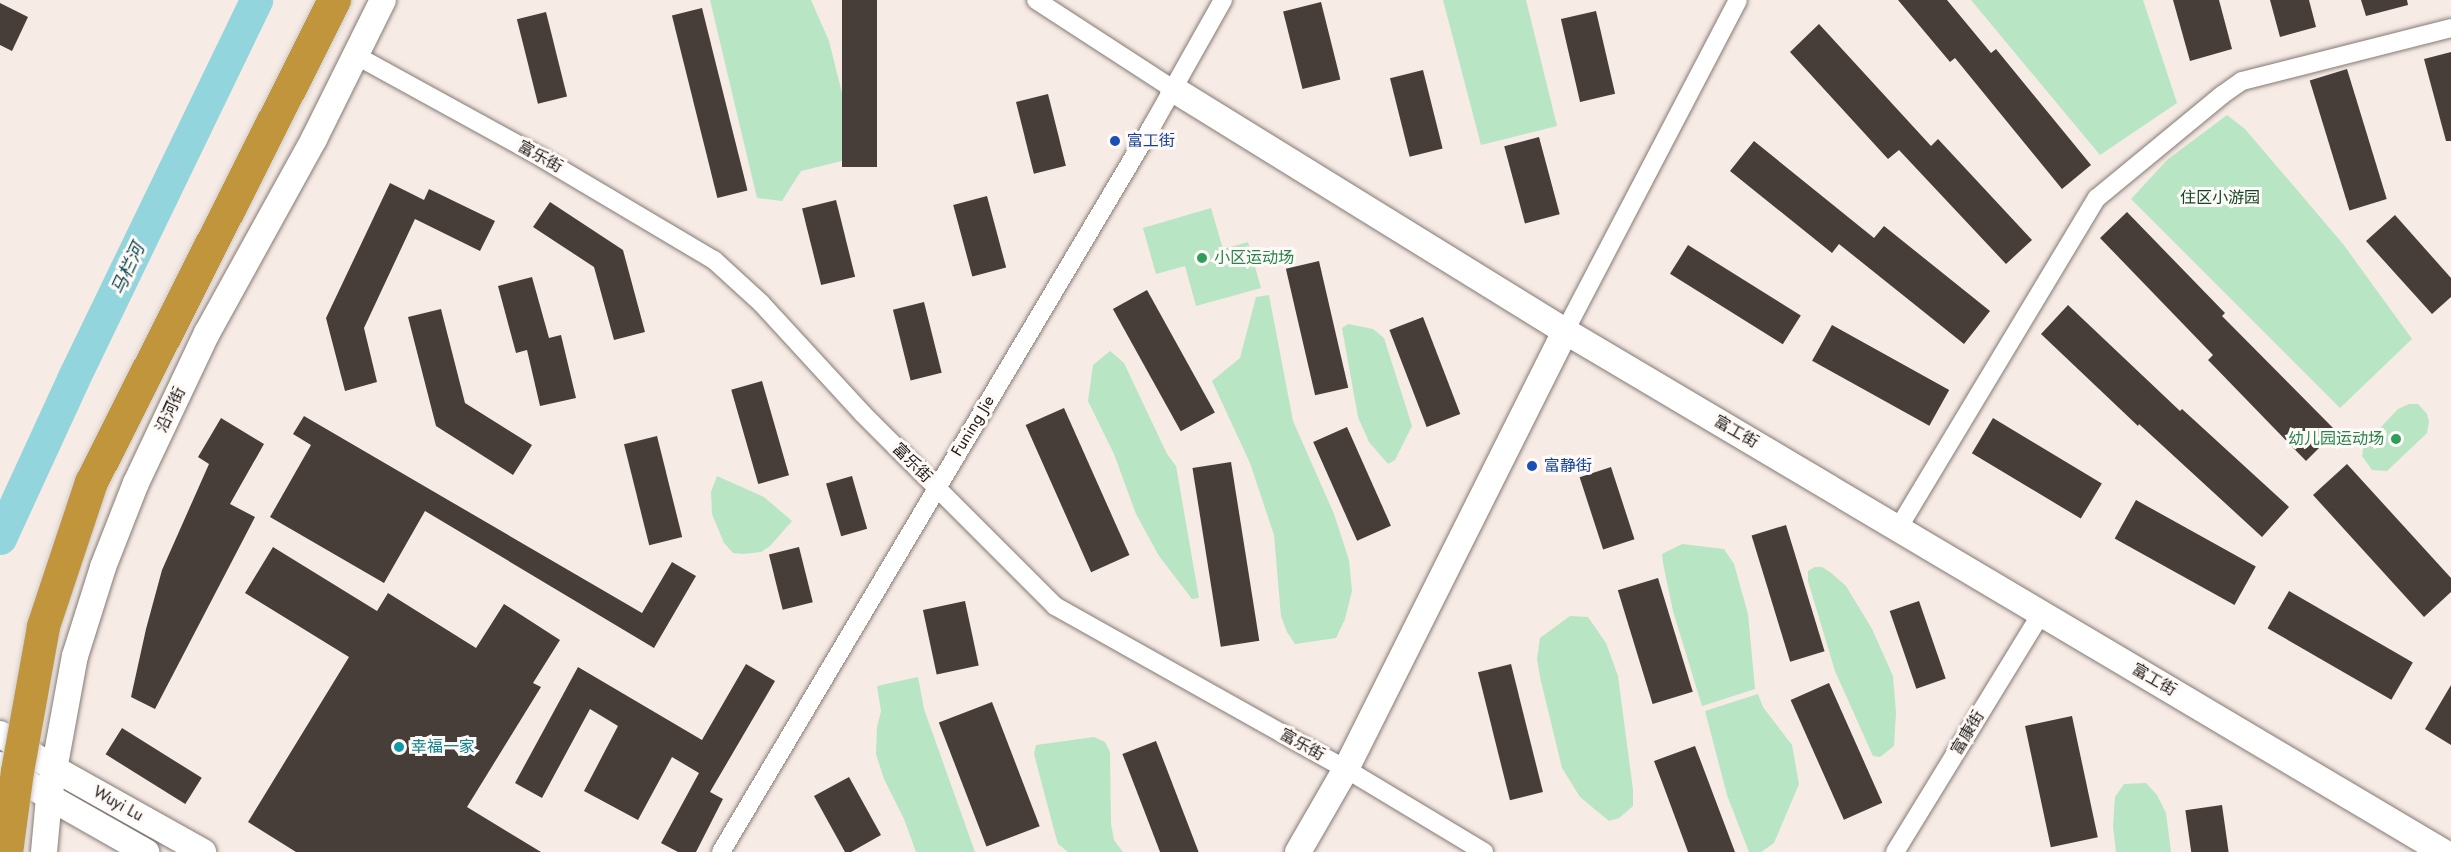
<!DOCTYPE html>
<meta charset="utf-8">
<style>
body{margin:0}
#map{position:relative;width:2451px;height:852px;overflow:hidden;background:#f7ebe5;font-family:Jost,"Noto Sans SC",sans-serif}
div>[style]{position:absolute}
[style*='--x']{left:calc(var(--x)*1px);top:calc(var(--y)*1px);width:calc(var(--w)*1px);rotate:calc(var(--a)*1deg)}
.green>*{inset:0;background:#b8e5c3}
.river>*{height:33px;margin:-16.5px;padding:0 16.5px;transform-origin:16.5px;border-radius:16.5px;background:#92d5dc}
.building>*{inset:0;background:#473e39;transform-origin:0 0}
.roads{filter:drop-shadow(0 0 2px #847a74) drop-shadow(0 0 2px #847a74)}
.street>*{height:18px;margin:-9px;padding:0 9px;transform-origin:9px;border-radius:9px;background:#fff}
.secondary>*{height:26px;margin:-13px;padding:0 13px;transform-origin:13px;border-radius:13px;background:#fff}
.bridges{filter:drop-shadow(0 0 2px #cdcccc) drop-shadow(0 0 2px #cdcccc)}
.highway-bridge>*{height:33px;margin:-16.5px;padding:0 16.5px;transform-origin:16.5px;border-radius:16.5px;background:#c1953c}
.dots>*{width:16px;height:16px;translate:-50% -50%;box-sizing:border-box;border:3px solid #fffaf7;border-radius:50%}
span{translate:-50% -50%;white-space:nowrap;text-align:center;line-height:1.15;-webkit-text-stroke:6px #fffaf7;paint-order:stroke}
.transit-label{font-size:16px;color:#164399}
.left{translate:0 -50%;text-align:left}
.street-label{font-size:16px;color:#1d1917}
.park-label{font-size:16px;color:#114626}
.leisure-label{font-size:16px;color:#27864d}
.right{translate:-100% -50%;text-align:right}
.culture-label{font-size:16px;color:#0d838f}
.water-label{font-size:18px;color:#024248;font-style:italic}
</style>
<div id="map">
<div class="green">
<i style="clip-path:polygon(710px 0,811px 0,829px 41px,858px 157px,801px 171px,782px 201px,757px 198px)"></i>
<i style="clip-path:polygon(1443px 0,1526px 0,1557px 126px,1481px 145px)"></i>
<i style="clip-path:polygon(1971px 0,2143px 0,2177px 103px,2100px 155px)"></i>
<i style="clip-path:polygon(2227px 115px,2245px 129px,2343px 244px,2412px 339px,2340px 408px,2131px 199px,2167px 160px)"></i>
<i style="clip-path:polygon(1211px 208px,1223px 249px,1248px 242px,1261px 288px,1196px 306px,1185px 266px,1156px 274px,1143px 228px)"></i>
<i style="clip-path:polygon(1269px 295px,1293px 421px,1334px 514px,1349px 560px,1352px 591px,1345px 619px,1336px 638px,1295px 644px,1287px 632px,1281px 616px,1274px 535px,1250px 463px,1212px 381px,1240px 358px,1256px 297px)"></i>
<i style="clip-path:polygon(1348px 324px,1373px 329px,1384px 338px,1412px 426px,1395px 460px,1388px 464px,1369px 442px,1358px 417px,1342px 328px)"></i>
<i style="clip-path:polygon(1110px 351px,1124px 363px,1167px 454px,1176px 466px,1199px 598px,1192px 599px,1159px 556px,1136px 514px,1114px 454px,1088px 401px,1093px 365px)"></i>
<i style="clip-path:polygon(2409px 404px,2418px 404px,2427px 414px,2429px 421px,2427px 433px,2387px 471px,2372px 470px,2362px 456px,2364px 445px,2398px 409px)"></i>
<i style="clip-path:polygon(717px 476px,764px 497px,792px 521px,770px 546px,761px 552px,743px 554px,733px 553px,724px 543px,712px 514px,711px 492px)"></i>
<i style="clip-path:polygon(1682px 544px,1724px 549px,1734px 564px,1748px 614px,1755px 689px,1702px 706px,1673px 611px,1663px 563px,1662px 554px)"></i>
<i style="clip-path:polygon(1815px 567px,1822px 567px,1830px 572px,1846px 586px,1872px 629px,1893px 676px,1896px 713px,1894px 746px,1880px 757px,1873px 756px,1835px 671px,1808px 581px,1808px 571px)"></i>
<i style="clip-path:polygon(1570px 616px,1588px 617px,1606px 643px,1618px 676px,1633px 790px,1633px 806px,1619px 818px,1609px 821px,1580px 797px,1562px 768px,1540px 677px,1537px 659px,1540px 638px)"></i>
<i style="clip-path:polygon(918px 677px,924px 709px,975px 852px,916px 852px,904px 819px,884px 779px,876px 754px,877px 727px,881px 711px,877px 686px)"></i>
<i style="clip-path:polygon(1758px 694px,1763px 707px,1792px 745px,1799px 784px,1774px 843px,1761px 852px,1749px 852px,1727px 795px,1705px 711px)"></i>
<i style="clip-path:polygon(1094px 737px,1105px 742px,1110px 752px,1111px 824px,1114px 840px,1123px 852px,1068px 852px,1058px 844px,1054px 830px,1034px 754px,1036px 745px)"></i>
<i style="clip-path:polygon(2146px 783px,2157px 795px,2166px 813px,2171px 852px,2116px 852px,2113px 826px,2115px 797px,2124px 784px)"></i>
</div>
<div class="river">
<i style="--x:0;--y:538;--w:175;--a:-65.3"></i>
<i style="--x:73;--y:379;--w:421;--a:-64.2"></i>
</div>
<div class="building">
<i style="left:842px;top:0;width:35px;height:167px"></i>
<i style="clip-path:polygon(1898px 0,1947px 0,1991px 53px,1996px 49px,2091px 165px,2062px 189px,1955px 58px,1950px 62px)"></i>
<i style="clip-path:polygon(2173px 0,2219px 0,2232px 49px,2190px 61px)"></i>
<i style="clip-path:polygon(2270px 0,2309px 0,2316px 27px,2280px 37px)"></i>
<i style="clip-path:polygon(2361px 0,2407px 0,2408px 5px,2366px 16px)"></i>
<i style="left:1321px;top:2px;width:80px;height:39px;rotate:76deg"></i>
<i style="clip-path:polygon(0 3px,28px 17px,12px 51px,0 45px)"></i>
<i style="left:702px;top:8px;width:188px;height:31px;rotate:76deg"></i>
<i style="left:1596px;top:11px;width:85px;height:36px;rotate:77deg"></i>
<i style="left:546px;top:12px;width:87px;height:30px;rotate:76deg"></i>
<i style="clip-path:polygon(1819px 24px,1931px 146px,1938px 139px,2032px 240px,2006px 264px,1899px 150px,1888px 159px,1790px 52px)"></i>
<i style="clip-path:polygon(2451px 52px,2451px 141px,2446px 141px,2424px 59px)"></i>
<i style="left:2347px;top:69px;width:136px;height:39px;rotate:73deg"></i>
<i style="left:1423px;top:70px;width:81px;height:34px;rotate:76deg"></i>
<i style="left:1048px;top:94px;width:74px;height:33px;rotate:76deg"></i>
<i style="left:1539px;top:137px;width:80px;height:36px;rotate:75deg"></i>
<i style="clip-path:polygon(1754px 141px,1874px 238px,1884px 226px,1990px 311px,1964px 344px,1839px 244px,1832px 253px,1730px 171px)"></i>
<i style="clip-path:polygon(390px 183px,424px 200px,429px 189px,495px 221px,480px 251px,415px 219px,364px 328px,377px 382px,345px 391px,326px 318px)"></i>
<i style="left:987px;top:196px;width:74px;height:35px;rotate:75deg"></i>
<i style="left:836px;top:200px;width:79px;height:35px;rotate:76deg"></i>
<i style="clip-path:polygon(550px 202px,623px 250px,645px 332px,614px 340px,594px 267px,533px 227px)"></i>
<i style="clip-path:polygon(2127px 212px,2225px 313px,2222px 316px,2336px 431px,2306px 461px,2208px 360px,2213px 355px,2100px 238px)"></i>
<i style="clip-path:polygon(2395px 215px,2451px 278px,2451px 297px,2432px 314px,2366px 241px)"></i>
<i style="left:1688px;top:245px;width:133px;height:34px;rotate:32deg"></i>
<i style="left:1319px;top:261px;width:130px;height:34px;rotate:77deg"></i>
<i style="clip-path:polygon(532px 277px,549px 338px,561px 335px,576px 398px,540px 406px,527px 350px,516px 353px,498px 286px)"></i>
<i style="left:1147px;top:290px;width:140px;height:39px;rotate:61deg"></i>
<i style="left:924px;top:302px;width:73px;height:32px;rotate:76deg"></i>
<i style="clip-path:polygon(2068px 305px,2180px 411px,2182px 409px,2289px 507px,2262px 537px,2139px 424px,2138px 426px,2041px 334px)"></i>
<i style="clip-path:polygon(441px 309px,465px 403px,532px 445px,513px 475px,436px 426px,408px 317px)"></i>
<i style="left:1423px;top:317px;width:104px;height:36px;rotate:69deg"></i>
<i style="left:1832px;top:325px;width:134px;height:41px;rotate:29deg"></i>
<i style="left:762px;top:381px;width:98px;height:32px;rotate:74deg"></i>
<i style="left:1064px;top:408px;width:161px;height:42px;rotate:66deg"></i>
<i style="clip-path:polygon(304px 416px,642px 613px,672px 562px,696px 576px,654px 648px,425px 511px,384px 583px,270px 517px,311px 445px,293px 434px)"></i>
<i style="clip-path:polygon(221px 418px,264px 444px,230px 504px,255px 517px,155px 709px,131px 697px,146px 629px,162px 570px,209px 464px,198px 457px)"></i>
<i style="left:1993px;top:418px;width:127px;height:41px;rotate:31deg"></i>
<i style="left:1347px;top:427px;width:108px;height:37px;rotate:66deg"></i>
<i style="left:657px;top:436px;width:104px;height:34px;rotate:76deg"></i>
<i style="left:1231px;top:462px;width:181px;height:39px;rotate:81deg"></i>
<i style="clip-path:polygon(2347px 464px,2451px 578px,2451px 592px,2424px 617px,2313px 495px)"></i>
<i style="left:1611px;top:467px;width:76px;height:33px;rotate:72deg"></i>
<i style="left:852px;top:476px;width:55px;height:27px;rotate:74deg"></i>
<i style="left:2136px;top:500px;width:137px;height:44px;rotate:29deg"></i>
<i style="left:1786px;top:525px;width:132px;height:36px;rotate:73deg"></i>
<i style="clip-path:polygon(273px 547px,377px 611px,388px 593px,476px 648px,504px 604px,560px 640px,533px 683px,541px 687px,467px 807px,541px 852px,296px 852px,248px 822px,349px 657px,245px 593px)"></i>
<i style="left:799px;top:547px;width:57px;height:31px;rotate:76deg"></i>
<i style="left:1658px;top:578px;width:119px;height:42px;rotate:73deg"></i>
<i style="left:2289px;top:591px;width:143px;height:43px;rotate:30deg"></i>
<i style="left:965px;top:601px;width:66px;height:43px;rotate:78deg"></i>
<i style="left:1919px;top:601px;width:82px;height:31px;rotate:71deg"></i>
<i style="clip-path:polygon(746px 664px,775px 681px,710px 792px,723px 799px,696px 852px,678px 852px,661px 843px,699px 773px,672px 757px,638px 820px,584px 791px,618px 726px,590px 709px,542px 798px,515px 783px,578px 667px,702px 740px)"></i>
<i style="left:1511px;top:664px;width:132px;height:34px;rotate:76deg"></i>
<i style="left:1829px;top:683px;width:131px;height:42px;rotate:66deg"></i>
<i style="clip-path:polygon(2451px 685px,2451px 745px,2425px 729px)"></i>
<i style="left:992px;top:702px;width:133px;height:57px;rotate:69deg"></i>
<i style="left:2072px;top:716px;width:124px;height:48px;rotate:78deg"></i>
<i style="left:122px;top:728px;width:94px;height:31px;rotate:32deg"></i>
<i style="left:1156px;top:741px;width:119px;height:36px;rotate:69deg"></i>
<i style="clip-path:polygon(1695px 746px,1735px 852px,1688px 852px,1662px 782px,1654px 761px)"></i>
<i style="clip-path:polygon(849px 777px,881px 835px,851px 852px,845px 852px,814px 796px)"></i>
<i style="left:2222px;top:805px;width:48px;height:37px;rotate:82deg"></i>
</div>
<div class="roads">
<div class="street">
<i style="--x:1036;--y:0;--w:163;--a:33"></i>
<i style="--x:355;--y:55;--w:213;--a:28.8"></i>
<i style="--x:542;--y:158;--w:200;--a:30.7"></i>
<i style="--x:714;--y:260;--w:64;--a:42.5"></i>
<i style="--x:761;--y:303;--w:151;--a:47.4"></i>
<i style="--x:863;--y:414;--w:272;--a:45"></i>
<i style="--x:1055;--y:606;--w:334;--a:29.3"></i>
<i style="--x:1346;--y:769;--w:161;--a:31"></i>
<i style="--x:1565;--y:331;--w:373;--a:-62.4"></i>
<i style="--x:1899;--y:527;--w:384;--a:-59"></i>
<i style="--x:2097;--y:198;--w:162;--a:-39.5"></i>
<i style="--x:2222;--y:95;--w:24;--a:-35"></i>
<i style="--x:2242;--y:81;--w:216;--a:-14.2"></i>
<i style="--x:721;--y:852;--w:844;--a:-59.3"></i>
<i style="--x:1152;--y:126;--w:145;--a:-60.6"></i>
<i style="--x:1895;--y:852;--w:279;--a:-58.5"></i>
</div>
<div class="secondary">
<i style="--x:1173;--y:89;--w:461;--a:31.7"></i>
<i style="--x:1565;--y:331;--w:1021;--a:30.68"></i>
<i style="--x:0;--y:734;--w:65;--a:32.5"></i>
<i style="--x:55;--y:769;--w:170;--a:29.3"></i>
<i style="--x:0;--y:765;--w:59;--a:33.1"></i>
<i style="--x:49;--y:797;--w:112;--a:29.6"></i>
<i style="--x:44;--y:852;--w:55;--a:-84.8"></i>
<i style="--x:49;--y:797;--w:143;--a:-79.6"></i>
<i style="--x:75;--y:656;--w:93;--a:-72.5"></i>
<i style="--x:103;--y:567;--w:90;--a:-68.6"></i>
<i style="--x:136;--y:483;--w:166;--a:-64.7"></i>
<i style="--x:207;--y:333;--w:222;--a:-61.1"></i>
<i style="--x:314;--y:139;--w:155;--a:-63.6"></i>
<i style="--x:1298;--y:852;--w:96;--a:-60"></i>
<i style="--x:1346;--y:769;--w:490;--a:-63.4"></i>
</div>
</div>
<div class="bridges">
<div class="highway-bridge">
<i style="--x:6;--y:852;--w:82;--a:-82.3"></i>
<i style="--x:17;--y:771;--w:147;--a:-79.8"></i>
<i style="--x:43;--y:626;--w:152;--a:-71.6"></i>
<i style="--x:91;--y:482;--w:540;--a:-63.25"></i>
</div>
</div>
<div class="dots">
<i style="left:1115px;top:141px;background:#1a4fb4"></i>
<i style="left:1202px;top:258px;background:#2e9e5b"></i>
<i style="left:2396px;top:439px;background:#2e9e5b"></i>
<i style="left:1532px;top:466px;background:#1a4fb4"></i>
<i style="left:399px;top:747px;background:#0f9aa8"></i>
</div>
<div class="transit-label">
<span class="left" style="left:1127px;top:141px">富工街</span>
<span class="left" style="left:1544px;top:466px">富静街</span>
</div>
<div class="street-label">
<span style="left:540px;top:157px;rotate:29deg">富乐街</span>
<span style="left:171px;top:410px;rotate:-65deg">沿河街</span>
<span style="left:973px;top:426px;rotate:-59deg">Funing Jie</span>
<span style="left:1736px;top:432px;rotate:30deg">富工街</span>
<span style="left:912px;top:463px;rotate:45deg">富乐街</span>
<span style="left:2154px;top:680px;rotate:30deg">富工街</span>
<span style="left:1968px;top:733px;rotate:-59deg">富康街</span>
<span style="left:1302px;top:745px;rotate:29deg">富乐街</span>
<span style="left:118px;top:804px;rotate:29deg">Wuyi Lu</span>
</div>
<div class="park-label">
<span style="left:2220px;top:198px">住区小游园</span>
</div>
<div class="leisure-label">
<span class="left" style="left:1214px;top:258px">小区运动场</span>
<span class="right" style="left:2384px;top:439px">幼儿园运动场</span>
</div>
<div class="culture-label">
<span class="left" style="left:411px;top:747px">幸福一家</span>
</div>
<div class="water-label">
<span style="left:128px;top:269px;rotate:-65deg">马栏河</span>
</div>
</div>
